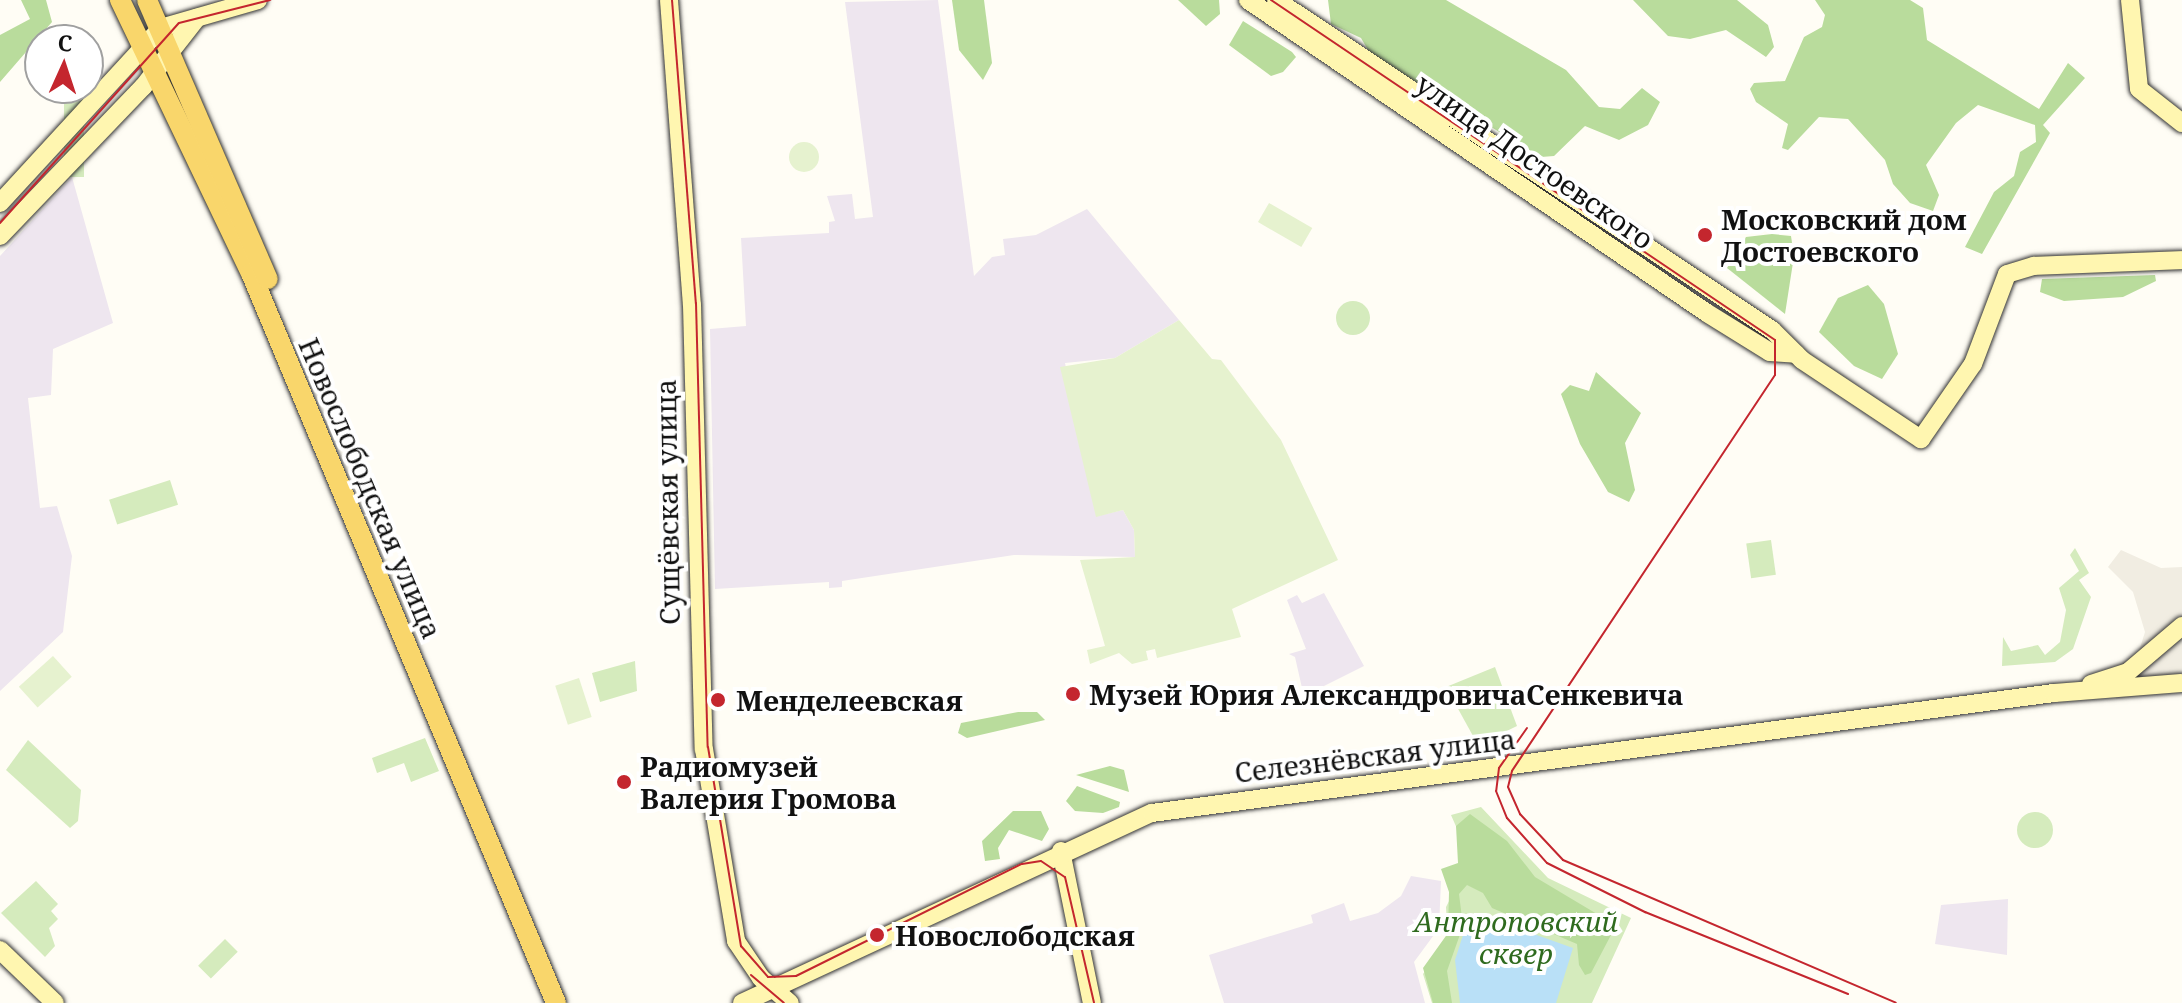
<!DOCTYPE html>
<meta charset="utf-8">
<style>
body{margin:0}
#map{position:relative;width:2182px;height:1003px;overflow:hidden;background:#fffdf5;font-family:"Noto Serif",serif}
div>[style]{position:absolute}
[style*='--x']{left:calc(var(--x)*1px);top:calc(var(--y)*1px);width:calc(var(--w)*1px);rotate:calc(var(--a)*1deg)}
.industrial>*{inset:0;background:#eee6ef}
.green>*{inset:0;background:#d5ebbd;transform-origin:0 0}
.round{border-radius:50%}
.forest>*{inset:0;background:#b9dc9c}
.pitch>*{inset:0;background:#e6f2cf;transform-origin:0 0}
.plaza>*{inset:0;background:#f1ede2}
.water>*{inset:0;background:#b9e0f7}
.roads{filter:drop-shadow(0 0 2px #333) drop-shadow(0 0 2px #333)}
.secondary>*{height:18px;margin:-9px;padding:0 9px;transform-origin:9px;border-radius:9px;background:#fff6b0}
.primary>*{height:20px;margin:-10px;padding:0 10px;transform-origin:10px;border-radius:10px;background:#f9d66b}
.tram>*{height:2px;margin:-1px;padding:0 1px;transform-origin:1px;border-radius:1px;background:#c4262e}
.dots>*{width:22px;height:22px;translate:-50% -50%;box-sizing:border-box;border:4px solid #fff;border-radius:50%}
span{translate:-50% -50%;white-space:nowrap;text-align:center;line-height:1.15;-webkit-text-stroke:8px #fff;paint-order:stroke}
.street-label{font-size:28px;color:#111}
.poi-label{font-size:28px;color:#111;font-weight:700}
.left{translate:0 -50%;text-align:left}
.park-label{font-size:28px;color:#2f6b1f;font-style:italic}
.north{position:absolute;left:24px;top:24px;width:80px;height:80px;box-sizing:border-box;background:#fff;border:2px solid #a0a0a0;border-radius:50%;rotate:3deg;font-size:22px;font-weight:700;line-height:32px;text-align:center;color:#111}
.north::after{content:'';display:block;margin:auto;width:28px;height:36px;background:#c4262e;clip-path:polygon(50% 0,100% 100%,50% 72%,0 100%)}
</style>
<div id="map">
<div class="industrial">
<i style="clip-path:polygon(938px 0,974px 276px,992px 257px,1005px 255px,1003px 239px,1036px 235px,1087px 209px,1179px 320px,1115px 358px,1065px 363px,1097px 516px,1123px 510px,1134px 530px,1135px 557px,1014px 555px,842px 581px,842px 587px,829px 588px,829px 582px,715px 589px,710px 329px,746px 326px,741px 238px,829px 233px,829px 222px,835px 221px,827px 196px,852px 194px,855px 219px,873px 217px,845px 2px)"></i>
<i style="clip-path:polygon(72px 177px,113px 323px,53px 349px,51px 395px,28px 398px,40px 508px,57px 506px,72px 556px,63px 632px,0 691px,0 256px)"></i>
<i style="clip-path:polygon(1324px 593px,1364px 666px,1324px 686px,1302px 688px,1295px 657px,1289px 654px,1306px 649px,1287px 600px,1297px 595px,1302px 603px)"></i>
<i style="clip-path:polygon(1411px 876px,1441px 881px,1439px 928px,1414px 962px,1425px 1003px,1224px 1003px,1209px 955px,1313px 923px,1311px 915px,1344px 903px,1350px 921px,1378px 913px,1401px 896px)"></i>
<i style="clip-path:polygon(2008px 899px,2007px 955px,1935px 944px,1941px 905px)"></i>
</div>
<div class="green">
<i style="left:64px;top:88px;width:20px;height:89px"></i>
<i class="round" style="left:1336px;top:301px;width:34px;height:34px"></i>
<i style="left:170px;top:480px;width:26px;height:64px;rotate:72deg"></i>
<i style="left:1771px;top:540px;width:35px;height:25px;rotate:82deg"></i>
<i style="clip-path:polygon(2075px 548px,2089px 573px,2079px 580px,2091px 597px,2073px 649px,2055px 662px,2002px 666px,2003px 637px,2011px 651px,2038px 645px,2045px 655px,2060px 642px,2066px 610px,2059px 588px,2079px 571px,2070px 555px)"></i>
<i style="clip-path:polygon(635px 661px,637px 691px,600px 702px,592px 673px)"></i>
<i style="clip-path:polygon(1495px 667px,1517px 726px,1478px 745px,1446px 687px)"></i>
<i style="clip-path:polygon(425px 738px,439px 771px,411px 782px,404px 763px,377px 773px,372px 758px)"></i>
<i style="clip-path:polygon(28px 740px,81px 790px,78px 821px,70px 828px,6px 770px)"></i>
<i style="clip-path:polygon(1481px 807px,1548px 878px,1631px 918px,1592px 1003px,1432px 1003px,1423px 974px,1448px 941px,1446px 907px,1462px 876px,1462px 840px,1451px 815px)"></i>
<i class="round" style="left:2017px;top:812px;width:36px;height:36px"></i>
<i style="clip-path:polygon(36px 881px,58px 904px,51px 911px,58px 919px,49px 928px,55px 946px,45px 957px,1px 913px)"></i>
<i style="left:225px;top:939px;width:18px;height:38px;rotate:45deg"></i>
</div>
<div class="forest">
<i style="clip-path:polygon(21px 0,46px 0,52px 22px,0 82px,0 35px,30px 19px)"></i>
<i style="clip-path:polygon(952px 0,984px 0,992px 63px,983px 80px,959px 50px)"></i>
<i style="clip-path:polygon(1178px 0,1219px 0,1220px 14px,1206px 26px)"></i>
<i style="clip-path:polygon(1328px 0,1446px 0,1566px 70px,1599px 107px,1620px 109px,1642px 88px,1660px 102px,1648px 125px,1619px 140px,1585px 126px,1554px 156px,1541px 157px,1371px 55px,1361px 38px,1331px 24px)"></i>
<i style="clip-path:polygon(1633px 0,1737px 0,1768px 25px,1774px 47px,1766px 57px,1726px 30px,1690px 39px,1668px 36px)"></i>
<i style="clip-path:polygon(1815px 0,1910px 0,1923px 8px,1927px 40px,2039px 109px,2068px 63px,2085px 78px,2043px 125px,2050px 133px,1982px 254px,1965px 247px,1994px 192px,2014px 176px,2020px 152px,2036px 142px,2035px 125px,1978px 105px,1956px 123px,1926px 165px,1939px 195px,1933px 211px,1910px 203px,1893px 184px,1885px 160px,1848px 119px,1819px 117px,1788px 150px,1782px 148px,1788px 124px,1756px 102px,1750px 89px,1754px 83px,1785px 81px,1804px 37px,1822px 27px,1825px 15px)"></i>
<i style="clip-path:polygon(1243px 21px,1292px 52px,1296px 57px,1283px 72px,1271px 76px,1229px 45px)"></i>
<i style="clip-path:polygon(1772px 234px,1791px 236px,1794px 256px,1785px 314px,1727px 268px,1746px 237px)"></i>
<i style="clip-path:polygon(2155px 275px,2156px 281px,2123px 297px,2064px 301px,2040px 292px,2042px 279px)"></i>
<i style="clip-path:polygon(1868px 285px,1884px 304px,1898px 354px,1882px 379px,1854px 366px,1819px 332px,1838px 298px)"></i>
<i style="clip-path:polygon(1596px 372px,1641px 413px,1625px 443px,1635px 490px,1629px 502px,1608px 492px,1580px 444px,1561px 394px,1570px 385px,1589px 391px)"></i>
<i style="clip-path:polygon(1018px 712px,1037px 712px,1045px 720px,967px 738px,958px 733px,961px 723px)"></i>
<i style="clip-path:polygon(1110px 766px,1124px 770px,1129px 792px,1076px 775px)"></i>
<i style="clip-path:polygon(1077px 786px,1120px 802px,1119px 807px,1103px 813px,1075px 811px,1066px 801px)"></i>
<i style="clip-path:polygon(1013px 811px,1041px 811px,1049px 829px,1042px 841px,1009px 830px,998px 848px,1000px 859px,985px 861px,982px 841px)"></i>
<i style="clip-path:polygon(1470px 814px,1507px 841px,1535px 877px,1602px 917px,1611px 935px,1591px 973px,1585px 975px,1579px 965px,1577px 944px,1492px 908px,1483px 893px,1467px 885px,1459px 894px,1463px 926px,1447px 971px,1452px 1003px,1433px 1003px,1423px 968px,1448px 933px,1449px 892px,1441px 869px,1458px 863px,1456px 826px)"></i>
</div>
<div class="pitch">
<i class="round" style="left:789px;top:142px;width:30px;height:30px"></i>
<i style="left:1269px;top:203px;width:50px;height:22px;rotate:30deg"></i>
<i style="clip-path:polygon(1179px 320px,1212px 359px,1221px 360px,1281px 440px,1338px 560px,1232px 609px,1241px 637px,1157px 658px,1155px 649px,1146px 651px,1148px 660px,1132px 664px,1119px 653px,1090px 664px,1087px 650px,1105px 646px,1080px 560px,1135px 557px,1134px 530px,1123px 510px,1096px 517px,1060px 367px,1115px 358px)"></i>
<i style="left:53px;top:656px;width:28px;height:46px;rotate:48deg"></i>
<i style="left:579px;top:678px;width:41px;height:25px;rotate:72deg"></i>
</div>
<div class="plaza">
<i style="clip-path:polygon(2121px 550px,2161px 568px,2182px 567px,2182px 691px,2116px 699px,2108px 673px,2139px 651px,2145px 632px,2133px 592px,2108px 567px)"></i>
</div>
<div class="water">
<i style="clip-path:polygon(1500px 922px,1573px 948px,1556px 1003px,1460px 1003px,1455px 960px,1463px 935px,1473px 925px)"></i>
</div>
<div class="roads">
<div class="secondary">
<i style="--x:669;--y:0;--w:306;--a:85.7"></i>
<i style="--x:692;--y:305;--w:444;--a:88.5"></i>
<i style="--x:704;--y:749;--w:195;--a:80.5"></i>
<i style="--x:736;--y:941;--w:45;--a:56"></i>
<i style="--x:761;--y:978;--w:38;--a:41"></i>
<i style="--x:1248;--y:0;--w:556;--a:34.29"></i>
<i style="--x:1707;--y:313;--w:74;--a:31.8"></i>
<i style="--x:1770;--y:352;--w:26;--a:4"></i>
<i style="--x:1276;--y:0;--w:596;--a:33.64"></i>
<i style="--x:1772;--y:330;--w:42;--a:45"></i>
<i style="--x:1802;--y:360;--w:143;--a:33.6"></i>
<i style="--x:1921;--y:439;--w:91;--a:-55.3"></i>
<i style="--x:1973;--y:364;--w:96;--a:-69.3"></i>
<i style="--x:2007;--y:274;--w:28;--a:-17"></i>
<i style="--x:2034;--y:266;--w:148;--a:-2.3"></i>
<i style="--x:2130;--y:0;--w:89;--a:84.2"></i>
<i style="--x:2139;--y:89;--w:55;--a:38.3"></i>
<i style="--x:0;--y:203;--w:238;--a:-47.4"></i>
<i style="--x:161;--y:28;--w:101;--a:-16.1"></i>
<i style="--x:0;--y:236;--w:207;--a:-46.2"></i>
<i style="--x:143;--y:87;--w:88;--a:-52"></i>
<i style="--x:2091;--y:684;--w:39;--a:-18"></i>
<i style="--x:2128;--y:672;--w:71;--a:-40.4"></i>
<i style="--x:1061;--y:851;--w:155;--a:78.5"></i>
<i style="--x:0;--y:950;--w:76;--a:43.9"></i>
<i style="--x:742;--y:1003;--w:452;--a:-24.9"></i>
<i style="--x:1152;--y:813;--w:910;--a:-7.58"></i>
<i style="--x:2054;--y:693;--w:128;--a:-4.5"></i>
</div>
<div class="primary">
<i style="--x:120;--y:0;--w:303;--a:64.4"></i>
<i style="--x:251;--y:273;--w:791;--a:67.32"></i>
<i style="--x:147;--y:0;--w:304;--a:66.6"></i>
</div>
</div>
<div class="tram">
<i style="--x:672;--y:0;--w:304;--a:85.5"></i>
<i style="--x:696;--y:303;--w:444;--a:88.5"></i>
<i style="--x:708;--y:747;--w:202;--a:80.6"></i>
<i style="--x:741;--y:946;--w:41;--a:48.9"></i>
<i style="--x:768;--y:977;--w:28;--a:-2"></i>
<i style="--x:796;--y:976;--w:252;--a:-26.4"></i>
<i style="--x:1022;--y:864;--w:19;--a:-9"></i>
<i style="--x:1041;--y:861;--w:29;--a:34"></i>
<i style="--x:1065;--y:877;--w:129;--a:77"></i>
<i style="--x:1271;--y:0;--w:608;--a:34"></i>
<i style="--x:1775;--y:340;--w:35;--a:90"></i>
<i style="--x:1775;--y:375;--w:475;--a:123.6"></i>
<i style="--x:1512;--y:771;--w:16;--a:104"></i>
<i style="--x:1508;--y:787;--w:30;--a:66"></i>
<i style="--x:1520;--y:814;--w:63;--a:46.9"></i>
<i style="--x:1563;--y:860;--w:362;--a:23.2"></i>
<i style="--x:0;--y:223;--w:268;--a:-48.2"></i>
<i style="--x:179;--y:23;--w:94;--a:-14.2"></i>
<i style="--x:1527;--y:728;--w:49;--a:125"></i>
<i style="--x:1499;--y:768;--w:23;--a:97"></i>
<i style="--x:1496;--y:791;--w:29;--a:68"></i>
<i style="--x:1507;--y:818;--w:60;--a:48.4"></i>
<i style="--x:1547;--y:863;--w:110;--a:26.6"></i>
<i style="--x:1645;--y:912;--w:219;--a:22"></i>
<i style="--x:751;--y:975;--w:43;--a:40.3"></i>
</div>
<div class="dots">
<i style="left:1705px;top:235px;background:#c4262e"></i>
<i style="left:1073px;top:694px;background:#c4262e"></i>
<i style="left:718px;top:700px;background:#c4262e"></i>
<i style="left:624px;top:782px;background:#c4262e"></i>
<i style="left:877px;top:935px;background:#c4262e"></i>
</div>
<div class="street-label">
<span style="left:1535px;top:161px;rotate:35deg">улица Достоевского</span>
<span style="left:371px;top:488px;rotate:67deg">Новослободская улица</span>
<span style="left:667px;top:502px;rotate:-91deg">Сущёвская улица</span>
<span style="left:1375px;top:755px;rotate:-7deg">Селезнёвская улица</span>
</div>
<div class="poi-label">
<span class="left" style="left:1721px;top:235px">Московский дом<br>Достоевского</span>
<span class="left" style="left:1089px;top:694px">Музей Юрия АлександровичаСенкевича</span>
<span class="left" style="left:736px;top:700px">Менделеевская</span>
<span class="left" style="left:640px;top:782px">Радиомузей<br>Валерия Громова</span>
<span class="left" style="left:895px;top:935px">Новослободская</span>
</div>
<div class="park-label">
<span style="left:1516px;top:937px">Антроповский<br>сквер</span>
</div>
<div class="north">С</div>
</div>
